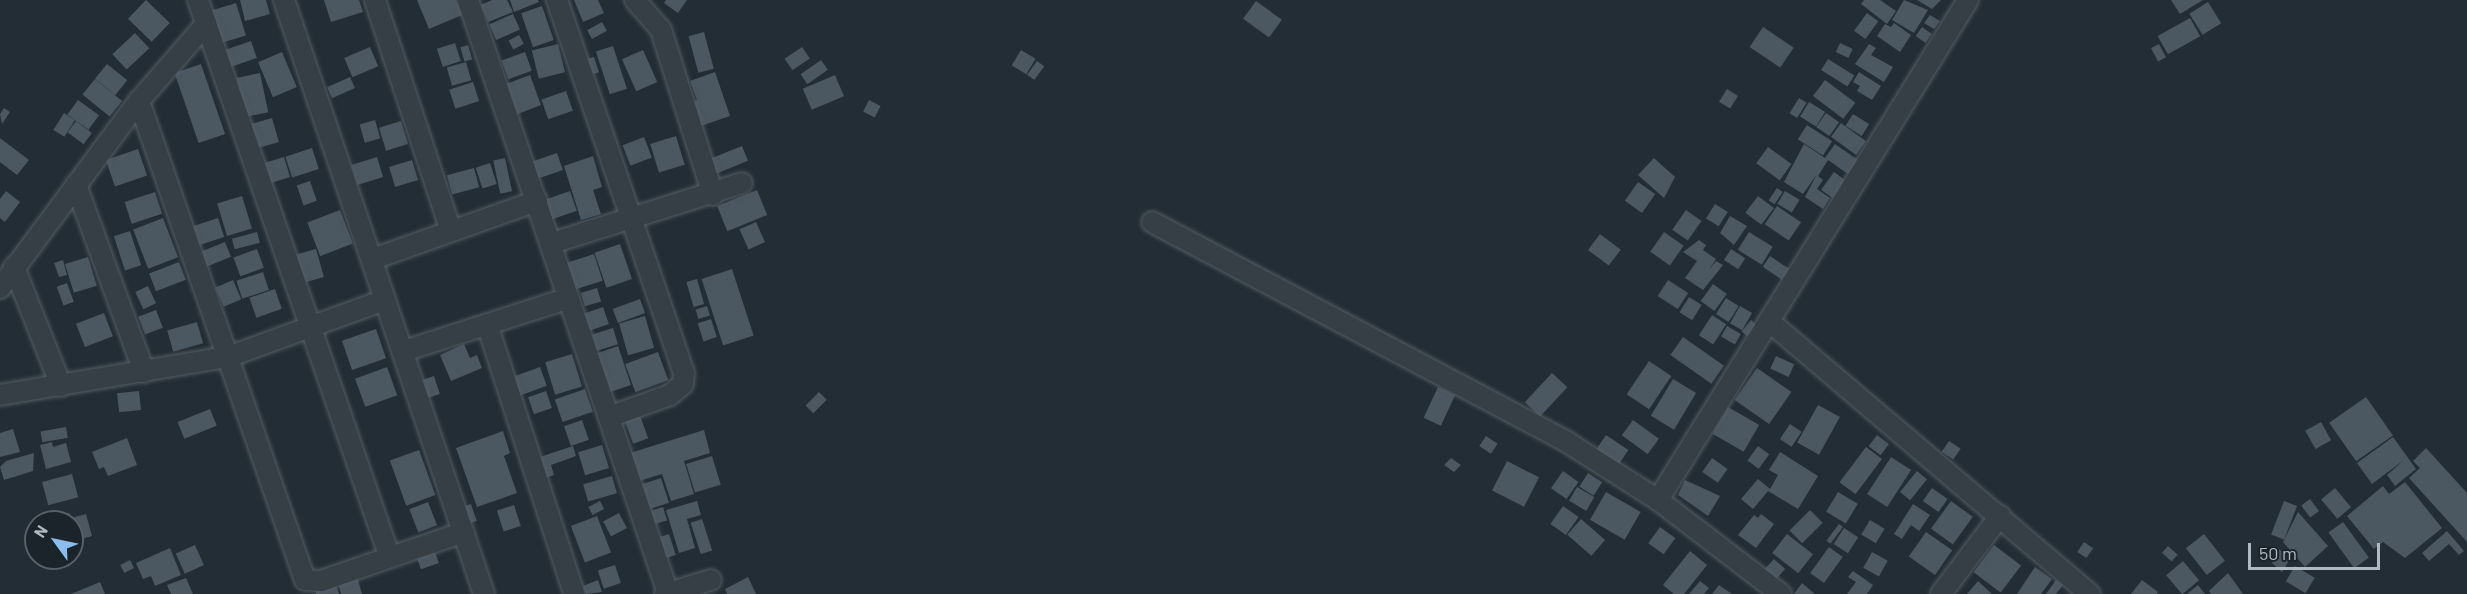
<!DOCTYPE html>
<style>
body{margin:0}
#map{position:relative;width:2467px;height:594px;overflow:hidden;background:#232d35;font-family:Barlow,sans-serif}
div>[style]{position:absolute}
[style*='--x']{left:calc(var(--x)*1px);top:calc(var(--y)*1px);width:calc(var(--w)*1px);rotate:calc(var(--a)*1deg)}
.building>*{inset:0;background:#4b5761;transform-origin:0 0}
.roads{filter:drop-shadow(0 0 2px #535d64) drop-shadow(0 0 2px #535d64)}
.minor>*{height:20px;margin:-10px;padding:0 10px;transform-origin:10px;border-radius:10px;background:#363f46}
span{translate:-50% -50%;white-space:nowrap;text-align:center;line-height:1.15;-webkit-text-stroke:6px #1b242b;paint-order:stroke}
.north{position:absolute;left:24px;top:510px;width:60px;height:60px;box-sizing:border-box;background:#1b242b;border:2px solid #576068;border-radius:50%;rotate:303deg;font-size:16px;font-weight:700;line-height:24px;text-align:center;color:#b0bac3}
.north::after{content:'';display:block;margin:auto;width:21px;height:27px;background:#8cbcec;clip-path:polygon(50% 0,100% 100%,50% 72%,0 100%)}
.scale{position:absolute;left:2248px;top:543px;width:132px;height:27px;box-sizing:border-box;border:3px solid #b0bac3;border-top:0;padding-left:8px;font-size:18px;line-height:21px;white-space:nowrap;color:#b0bac3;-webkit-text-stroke:4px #1b242b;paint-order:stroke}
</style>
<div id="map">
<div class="building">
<i style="left:146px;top:0;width:33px;height:26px;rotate:44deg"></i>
<i style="clip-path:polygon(240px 0,266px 0,270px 14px,245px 21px)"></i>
<i style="clip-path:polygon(324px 0,359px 0,363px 12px,331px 22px)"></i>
<i style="clip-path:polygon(417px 0,456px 0,462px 15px,429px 29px)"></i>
<i style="clip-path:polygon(492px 0,507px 0,513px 12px,488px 22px,481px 5px)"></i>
<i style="clip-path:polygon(510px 0,538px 0,539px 2px,514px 12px)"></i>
<i style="clip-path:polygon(574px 0,598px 0,604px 13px,583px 22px)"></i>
<i style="clip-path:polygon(666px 0,687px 0,678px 13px,664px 3px)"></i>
<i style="clip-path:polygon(1864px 0,1880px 0,1896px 11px,1887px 24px,1861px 4px)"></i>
<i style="clip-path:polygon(1904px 0,1928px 10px,1914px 33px,1892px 20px)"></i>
<i style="clip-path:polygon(1917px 0,1941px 0,1932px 9px)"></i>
<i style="clip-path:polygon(2171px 0,2203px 0,2180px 14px)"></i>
<i style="left:1256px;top:1px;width:32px;height:22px;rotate:36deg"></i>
<i style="left:2208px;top:2px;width:25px;height:22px;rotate:58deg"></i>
<i style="left:236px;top:3px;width:34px;height:25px;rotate:73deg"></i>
<i style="left:542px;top:6px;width:36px;height:22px;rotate:71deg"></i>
<i style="left:1867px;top:13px;width:14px;height:22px;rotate:36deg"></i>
<i style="left:513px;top:14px;width:17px;height:26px;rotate:66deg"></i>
<i style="clip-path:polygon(1930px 15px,1940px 21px,1934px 29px,1924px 23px)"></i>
<i style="left:2190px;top:18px;width:21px;height:37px;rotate:61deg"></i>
<i style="left:602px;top:22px;width:10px;height:17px;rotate:61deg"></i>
<i style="clip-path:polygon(1894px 23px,1911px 35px,1900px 52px,1877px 36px,1885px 24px,1891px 27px)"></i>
<i style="left:1763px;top:27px;width:37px;height:24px;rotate:34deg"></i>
<i style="left:1922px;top:27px;width:12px;height:11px;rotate:35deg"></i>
<i style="left:704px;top:32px;width:38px;height:16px;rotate:75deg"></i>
<i style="left:135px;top:33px;width:21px;height:31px;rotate:47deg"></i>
<i style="left:519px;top:35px;width:10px;height:12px;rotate:61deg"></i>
<i style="left:251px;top:41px;width:18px;height:33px;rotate:71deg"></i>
<i style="left:455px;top:43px;width:19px;height:19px;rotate:72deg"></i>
<i style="left:1840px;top:43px;width:14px;height:10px;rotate:25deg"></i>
<i style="left:558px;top:44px;width:29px;height:27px;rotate:76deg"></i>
<i style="clip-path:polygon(1869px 44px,1876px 48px,1871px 55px,1893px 67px,1884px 82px,1855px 64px)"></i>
<i style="left:2159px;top:44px;width:15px;height:9px;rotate:62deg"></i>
<i style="left:468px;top:45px;width:15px;height:8px;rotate:74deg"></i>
<i style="left:613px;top:46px;width:45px;height:18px;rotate:72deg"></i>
<i style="left:370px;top:47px;width:21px;height:28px;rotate:67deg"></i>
<i style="left:802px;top:47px;width:14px;height:21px;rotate:56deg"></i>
<i style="left:643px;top:50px;width:35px;height:23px;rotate:66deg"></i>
<i style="left:1021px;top:50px;width:17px;height:18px;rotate:31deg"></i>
<i style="left:282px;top:52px;width:38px;height:26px;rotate:67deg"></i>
<i style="left:525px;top:52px;width:20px;height:25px;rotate:70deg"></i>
<i style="left:594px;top:57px;width:16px;height:10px;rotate:72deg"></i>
<i style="left:1828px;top:59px;width:31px;height:13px;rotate:32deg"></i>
<i style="left:821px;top:60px;width:12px;height:25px;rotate:55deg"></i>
<i style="left:1037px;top:61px;width:9px;height:17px;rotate:36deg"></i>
<i style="left:466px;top:62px;width:19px;height:20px;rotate:74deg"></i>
<i style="left:107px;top:64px;width:26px;height:19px;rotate:39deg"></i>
<i style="left:201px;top:64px;width:74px;height:28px;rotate:71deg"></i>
<i style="clip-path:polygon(715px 72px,730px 116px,698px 127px,690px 103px,697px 100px,690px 81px)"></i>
<i style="clip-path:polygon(1859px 72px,1881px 86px,1872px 100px,1857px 91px,1860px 86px,1853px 82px)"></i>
<i style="left:260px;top:73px;width:40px;height:24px;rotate:78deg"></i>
<i style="clip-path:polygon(530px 75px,541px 105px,518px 114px,503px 85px)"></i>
<i style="left:835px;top:75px;width:23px;height:35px;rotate:67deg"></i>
<i style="left:350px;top:77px;width:12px;height:25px;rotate:66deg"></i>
<i style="left:95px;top:79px;width:35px;height:20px;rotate:39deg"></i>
<i style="left:1825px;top:80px;width:38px;height:20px;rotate:37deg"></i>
<i style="left:473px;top:82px;width:20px;height:25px;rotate:72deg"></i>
<i style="left:1727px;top:89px;width:13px;height:15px;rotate:32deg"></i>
<i style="left:566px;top:91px;width:21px;height:26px;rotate:71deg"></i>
<i style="left:1799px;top:98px;width:9px;height:18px;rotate:32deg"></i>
<i style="left:78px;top:100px;width:26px;height:18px;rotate:36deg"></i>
<i style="left:869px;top:100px;width:13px;height:13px;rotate:27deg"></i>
<i style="left:1809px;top:102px;width:19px;height:17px;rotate:32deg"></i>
<i style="clip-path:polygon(4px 108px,10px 112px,2px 124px,0 114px)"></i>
<i style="left:64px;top:113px;width:13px;height:20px;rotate:32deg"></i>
<i style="left:1826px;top:113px;width:16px;height:17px;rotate:35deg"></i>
<i style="left:1853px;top:114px;width:19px;height:14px;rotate:32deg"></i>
<i style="left:272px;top:118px;width:25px;height:28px;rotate:74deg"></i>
<i style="left:375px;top:120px;width:19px;height:16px;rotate:74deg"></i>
<i style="left:76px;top:121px;width:20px;height:14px;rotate:37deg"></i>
<i style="left:401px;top:121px;width:24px;height:23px;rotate:73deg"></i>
<i style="left:1841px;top:123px;width:31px;height:17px;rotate:36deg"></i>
<i style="left:1807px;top:125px;width:30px;height:17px;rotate:33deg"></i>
<i style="left:676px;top:136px;width:30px;height:27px;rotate:73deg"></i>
<i style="left:644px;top:137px;width:22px;height:23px;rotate:69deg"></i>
<i style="clip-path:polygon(0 138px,29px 160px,17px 175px,0 162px)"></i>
<i style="clip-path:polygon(1804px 144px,1825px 158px,1835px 144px,1858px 160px,1848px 174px,1828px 160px,1818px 176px,1823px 180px,1817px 189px,1830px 198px,1823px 209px,1805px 197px,1817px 174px,1803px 194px,1784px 182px)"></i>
<i style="left:742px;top:146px;width:16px;height:35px;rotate:68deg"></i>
<i style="left:1768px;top:147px;width:29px;height:20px;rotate:36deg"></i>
<i style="left:312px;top:148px;width:22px;height:28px;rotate:72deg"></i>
<i style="left:138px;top:149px;width:28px;height:34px;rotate:71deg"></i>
<i style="left:557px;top:153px;width:18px;height:26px;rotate:71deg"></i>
<i style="clip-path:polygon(593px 156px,602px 187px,593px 190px,601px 214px,581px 220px,564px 166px)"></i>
<i style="left:284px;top:157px;width:21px;height:25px;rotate:73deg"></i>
<i style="left:377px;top:157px;width:21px;height:27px;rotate:73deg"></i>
<i style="left:505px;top:158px;width:34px;height:12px;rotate:78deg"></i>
<i style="clip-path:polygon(1654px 158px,1675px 177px,1664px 198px,1638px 175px)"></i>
<i style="left:412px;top:160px;width:21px;height:24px;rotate:73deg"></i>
<i style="left:490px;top:163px;width:22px;height:15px;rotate:72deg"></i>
<i style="left:474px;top:168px;width:20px;height:28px;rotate:75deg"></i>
<i style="left:1834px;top:172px;width:14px;height:22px;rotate:36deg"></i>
<i style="left:310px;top:181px;width:21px;height:14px;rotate:71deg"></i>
<i style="left:1638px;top:182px;width:21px;height:23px;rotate:35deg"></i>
<i style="left:1777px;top:188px;width:7px;height:15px;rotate:34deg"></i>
<i style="left:757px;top:190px;width:27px;height:43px;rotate:68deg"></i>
<i style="clip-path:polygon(6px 191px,20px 202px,5px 222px,0 218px,0 199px)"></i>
<i style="left:570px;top:191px;width:21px;height:26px;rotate:71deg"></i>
<i style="left:1785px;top:191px;width:17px;height:15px;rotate:31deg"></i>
<i style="left:155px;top:192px;width:23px;height:32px;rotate:72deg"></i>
<i style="left:242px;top:196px;width:34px;height:26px;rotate:73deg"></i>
<i style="left:1758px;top:196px;width:20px;height:21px;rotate:37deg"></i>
<i style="left:1715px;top:204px;width:15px;height:17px;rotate:32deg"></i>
<i style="left:1777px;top:206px;width:29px;height:22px;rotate:34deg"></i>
<i style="left:340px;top:210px;width:36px;height:35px;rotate:69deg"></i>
<i style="left:1686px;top:210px;width:19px;height:24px;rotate:35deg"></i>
<i style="clip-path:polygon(1730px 216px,1747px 226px,1734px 245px,1720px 233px)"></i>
<i style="left:163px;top:218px;width:42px;height:32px;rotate:69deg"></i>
<i style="left:218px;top:218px;width:20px;height:29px;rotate:72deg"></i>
<i style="left:756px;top:222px;width:22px;height:18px;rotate:66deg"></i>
<i style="left:130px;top:231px;width:36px;height:17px;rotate:72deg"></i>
<i style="left:257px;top:232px;width:11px;height:26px;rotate:75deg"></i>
<i style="left:1664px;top:232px;width:24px;height:24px;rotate:35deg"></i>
<i style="left:1749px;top:232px;width:28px;height:21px;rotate:32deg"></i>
<i style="left:1600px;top:234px;width:26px;height:20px;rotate:37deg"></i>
<i style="clip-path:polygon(1699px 240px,1706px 245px,1703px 250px,1716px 259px,1709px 270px,1716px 261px,1723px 265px,1703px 290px,1685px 278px,1697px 261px,1683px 252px)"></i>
<i style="left:225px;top:242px;width:16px;height:31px;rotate:68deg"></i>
<i style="left:620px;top:244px;width:37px;height:27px;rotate:71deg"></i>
<i style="left:257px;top:249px;width:20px;height:25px;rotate:70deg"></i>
<i style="left:316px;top:249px;width:29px;height:24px;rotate:74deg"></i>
<i style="left:1731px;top:249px;width:17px;height:13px;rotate:33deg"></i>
<i style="left:594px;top:254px;width:28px;height:29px;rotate:72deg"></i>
<i style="left:1770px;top:256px;width:23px;height:13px;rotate:34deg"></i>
<i style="left:88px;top:257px;width:30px;height:24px;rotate:73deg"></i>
<i style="clip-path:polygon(63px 260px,67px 275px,59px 277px,54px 263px)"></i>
<i style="left:179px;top:262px;width:19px;height:32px;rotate:69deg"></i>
<i style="left:732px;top:269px;width:70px;height:32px;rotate:72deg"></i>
<i style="left:263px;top:272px;width:19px;height:28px;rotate:72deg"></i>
<i style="left:697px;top:279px;width:26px;height:11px;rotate:74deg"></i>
<i style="left:233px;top:280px;width:21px;height:19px;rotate:67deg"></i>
<i style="left:1668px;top:280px;width:24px;height:19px;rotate:33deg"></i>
<i style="left:67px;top:283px;width:20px;height:11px;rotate:70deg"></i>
<i style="left:1713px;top:284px;width:17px;height:21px;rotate:36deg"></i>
<i style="left:148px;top:286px;width:19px;height:14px;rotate:65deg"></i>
<i style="left:597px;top:288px;width:14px;height:17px;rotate:73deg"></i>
<i style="left:275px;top:289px;width:21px;height:27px;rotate:71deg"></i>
<i style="left:1689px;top:297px;width:15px;height:18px;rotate:32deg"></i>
<i style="left:1726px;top:298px;width:15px;height:19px;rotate:32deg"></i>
<i style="left:640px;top:299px;width:15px;height:29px;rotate:70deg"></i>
<i style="left:707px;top:306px;width:10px;height:12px;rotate:73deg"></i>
<i style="left:1740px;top:306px;width:14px;height:20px;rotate:30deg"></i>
<i style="left:603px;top:307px;width:18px;height:22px;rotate:71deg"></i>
<i style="left:156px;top:310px;width:19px;height:19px;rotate:69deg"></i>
<i style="left:104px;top:313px;width:25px;height:30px;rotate:69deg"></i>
<i style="left:1712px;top:315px;width:17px;height:24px;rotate:33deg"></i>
<i style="left:645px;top:316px;width:33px;height:27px;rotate:74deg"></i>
<i style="left:711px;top:319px;width:19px;height:14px;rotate:72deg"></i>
<i style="left:1751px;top:320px;width:8px;height:15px;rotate:40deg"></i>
<i style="left:197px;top:322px;width:22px;height:31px;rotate:74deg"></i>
<i style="left:1727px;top:326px;width:16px;height:12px;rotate:30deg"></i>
<i style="left:613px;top:328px;width:17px;height:22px;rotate:73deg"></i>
<i style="left:376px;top:329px;width:31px;height:36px;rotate:71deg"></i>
<i style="left:1683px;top:337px;width:50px;height:22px;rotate:35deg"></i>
<i style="clip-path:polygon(464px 344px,470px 358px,477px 355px,482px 368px,451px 381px,440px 355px)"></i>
<i style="clip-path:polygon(618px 346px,631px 385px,607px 393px,590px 356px)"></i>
<i style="left:658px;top:352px;width:30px;height:35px;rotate:70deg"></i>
<i style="left:572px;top:354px;width:34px;height:28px;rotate:73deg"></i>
<i style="left:1776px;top:356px;width:20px;height:14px;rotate:24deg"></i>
<i style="left:1649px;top:361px;width:27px;height:40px;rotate:34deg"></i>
<i style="left:387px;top:367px;width:30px;height:34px;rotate:70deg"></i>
<i style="left:540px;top:367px;width:20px;height:33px;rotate:70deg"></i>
<i style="left:1757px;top:368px;width:42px;height:39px;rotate:35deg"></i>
<i style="left:1552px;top:373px;width:21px;height:40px;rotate:43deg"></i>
<i style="left:434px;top:376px;width:19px;height:15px;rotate:72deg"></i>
<i style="left:1673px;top:379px;width:27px;height:43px;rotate:31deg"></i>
<i style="left:1438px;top:387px;width:19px;height:34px;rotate:25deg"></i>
<i style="left:585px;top:389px;width:24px;height:32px;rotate:71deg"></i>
<i style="left:139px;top:391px;width:19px;height:22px;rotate:84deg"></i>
<i style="left:546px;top:391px;width:18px;height:19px;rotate:71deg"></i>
<i style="left:819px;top:392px;width:11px;height:19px;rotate:45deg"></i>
<i style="left:2366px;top:397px;width:47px;height:45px;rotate:55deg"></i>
<i style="left:1818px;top:405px;width:25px;height:43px;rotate:29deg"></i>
<i style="left:1728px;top:407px;width:36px;height:31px;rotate:30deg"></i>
<i style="left:210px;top:409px;width:18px;height:35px;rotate:68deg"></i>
<i style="left:639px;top:413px;width:27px;height:16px;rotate:70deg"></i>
<i style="left:582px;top:420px;width:21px;height:19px;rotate:71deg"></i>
<i style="left:1633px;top:420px;width:32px;height:19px;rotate:36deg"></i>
<i style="left:2321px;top:422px;width:21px;height:18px;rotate:61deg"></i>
<i style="left:1790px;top:424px;width:14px;height:18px;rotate:34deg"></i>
<i style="left:66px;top:427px;width:11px;height:26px;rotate:80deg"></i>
<i style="clip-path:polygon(13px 429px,20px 452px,0 457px,0 433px)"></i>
<i style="clip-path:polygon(704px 430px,710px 453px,684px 461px,694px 494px,671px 501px,662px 474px,639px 481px,630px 453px)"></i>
<i style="clip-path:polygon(503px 431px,510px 453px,504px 456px,517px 493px,477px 507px,456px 448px)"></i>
<i style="left:1606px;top:435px;width:27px;height:19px;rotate:34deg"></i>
<i style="left:1877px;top:435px;width:15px;height:14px;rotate:37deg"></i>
<i style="left:1486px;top:436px;width:14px;height:12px;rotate:34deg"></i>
<i style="clip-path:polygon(2393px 437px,2416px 469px,2395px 486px,2387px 475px,2404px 460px,2372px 484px,2357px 463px)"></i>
<i style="clip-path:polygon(127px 438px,137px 465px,108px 476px,104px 467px,99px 469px,92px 452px)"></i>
<i style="left:1949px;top:441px;width:14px;height:13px;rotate:34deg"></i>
<i style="clip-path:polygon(52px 442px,53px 447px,66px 443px,71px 462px,46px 469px,40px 445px)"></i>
<i style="left:602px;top:445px;width:24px;height:25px;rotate:73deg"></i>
<i style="clip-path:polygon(573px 446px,576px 456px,551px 465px,554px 475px,543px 479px,537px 458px)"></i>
<i style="left:1758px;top:446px;width:14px;height:18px;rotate:36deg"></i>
<i style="left:1866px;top:447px;width:20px;height:44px;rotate:37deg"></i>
<i style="clip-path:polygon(2426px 448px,2467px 493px,2467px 542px,2409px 478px,2420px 468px,2413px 461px)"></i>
<i style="left:419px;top:450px;width:48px;height:31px;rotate:70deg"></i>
<i style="clip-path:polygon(1780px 452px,1818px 476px,1798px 509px,1768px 491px,1753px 509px,1741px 499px,1758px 479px,1770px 489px,1778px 475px,1769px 470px)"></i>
<i style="clip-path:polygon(34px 453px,33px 471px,4px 480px,0 467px,6px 461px)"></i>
<i style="left:712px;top:456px;width:30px;height:27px;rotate:73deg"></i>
<i style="left:1891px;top:457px;width:24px;height:44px;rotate:33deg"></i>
<i style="clip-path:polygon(1451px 458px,1461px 465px,1454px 472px,1444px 465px)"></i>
<i style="left:1712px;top:458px;width:19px;height:17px;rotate:35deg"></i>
<i style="left:1507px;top:461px;width:36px;height:33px;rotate:27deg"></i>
<i style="left:1563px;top:471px;width:19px;height:21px;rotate:35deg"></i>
<i style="left:1917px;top:471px;width:13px;height:27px;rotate:39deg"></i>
<i style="left:1588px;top:473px;width:17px;height:16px;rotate:33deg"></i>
<i style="left:72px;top:474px;width:24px;height:31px;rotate:75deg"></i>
<i style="left:612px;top:476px;width:18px;height:30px;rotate:74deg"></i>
<i style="left:661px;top:478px;width:26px;height:25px;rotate:72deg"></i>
<i style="clip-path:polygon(1685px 480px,1720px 496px,1708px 516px,1678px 495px)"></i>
<i style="clip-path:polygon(2405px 482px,2442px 528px,2405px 558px,2383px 542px,2374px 549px,2347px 516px,2383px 486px,2389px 494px)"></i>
<i style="left:1577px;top:487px;width:20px;height:16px;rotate:30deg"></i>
<i style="left:1932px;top:488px;width:19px;height:16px;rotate:35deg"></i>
<i style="left:2335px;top:488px;width:25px;height:18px;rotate:50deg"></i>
<i style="left:1606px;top:492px;width:40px;height:32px;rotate:30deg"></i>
<i style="left:1838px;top:492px;width:23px;height:23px;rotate:31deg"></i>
<i style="left:2310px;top:499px;width:15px;height:11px;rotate:53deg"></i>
<i style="left:600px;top:501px;width:9px;height:13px;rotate:63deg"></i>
<i style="clip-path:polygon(697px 501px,701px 515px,687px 519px,695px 548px,679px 553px,666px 510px)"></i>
<i style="left:1951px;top:501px;width:27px;height:34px;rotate:36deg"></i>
<i style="left:2284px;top:501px;width:14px;height:36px;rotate:21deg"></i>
<i style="left:428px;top:502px;width:25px;height:20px;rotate:69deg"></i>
<i style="left:471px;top:504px;width:18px;height:9px;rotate:71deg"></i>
<i style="clip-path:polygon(1913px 504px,1930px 515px,1919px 531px,1911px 525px,1902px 539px,1894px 534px)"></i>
<i style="left:514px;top:505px;width:22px;height:18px;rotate:72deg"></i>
<i style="left:1563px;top:506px;width:19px;height:22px;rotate:35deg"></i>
<i style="left:663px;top:507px;width:14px;height:16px;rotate:73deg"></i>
<i style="left:1810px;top:510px;width:18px;height:29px;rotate:45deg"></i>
<i style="clip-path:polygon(2298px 512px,2328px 546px,2305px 567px,2283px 542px)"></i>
<i style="clip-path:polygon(69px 513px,71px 518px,86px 514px,92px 536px,72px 542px,72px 522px,62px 522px,60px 515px)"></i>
<i style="left:619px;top:513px;width:17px;height:18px;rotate:62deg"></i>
<i style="clip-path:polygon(1761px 514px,1774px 524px,1756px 548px,1738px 535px,1754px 515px,1758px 518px)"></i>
<i style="left:597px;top:516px;width:39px;height:28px;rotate:69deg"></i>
<i style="left:702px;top:519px;width:33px;height:12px;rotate:72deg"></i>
<i style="left:1581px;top:519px;width:32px;height:21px;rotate:41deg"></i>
<i style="left:1870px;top:520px;width:17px;height:17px;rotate:31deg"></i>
<i style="left:2343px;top:522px;width:44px;height:18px;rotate:54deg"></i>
<i style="left:1839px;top:524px;width:5px;height:21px;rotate:37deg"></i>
<i style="left:1660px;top:527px;width:19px;height:20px;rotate:36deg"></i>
<i style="left:1844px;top:528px;width:17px;height:19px;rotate:33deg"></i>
<i style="clip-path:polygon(2447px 531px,2464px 551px,2459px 555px,2449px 544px,2429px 561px,2422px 553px)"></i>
<i style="left:1926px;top:532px;width:32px;height:30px;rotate:35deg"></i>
<i style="left:669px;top:534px;width:22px;height:14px;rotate:72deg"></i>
<i style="left:1787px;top:534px;width:33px;height:24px;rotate:38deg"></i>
<i style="left:2204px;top:534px;width:34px;height:23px;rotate:52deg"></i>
<i style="left:2084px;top:542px;width:11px;height:12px;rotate:34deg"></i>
<i style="left:195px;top:545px;width:22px;height:21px;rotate:66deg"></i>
<i style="left:1994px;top:545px;width:34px;height:34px;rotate:37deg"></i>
<i style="left:433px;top:546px;width:18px;height:19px;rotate:71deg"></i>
<i style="left:2168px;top:546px;width:13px;height:9px;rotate:42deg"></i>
<i style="left:1829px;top:547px;width:17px;height:32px;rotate:36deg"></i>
<i style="clip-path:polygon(170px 548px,181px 575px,155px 586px,151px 576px,143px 579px,136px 563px)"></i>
<i style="clip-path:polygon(2279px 549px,2290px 559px,2282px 572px,2272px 563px)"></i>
<i style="clip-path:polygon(1690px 551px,1707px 565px,1684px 594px,1674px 594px,1663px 585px)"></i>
<i style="left:1872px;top:552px;width:18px;height:18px;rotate:29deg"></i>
<i style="left:1774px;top:559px;width:15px;height:20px;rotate:42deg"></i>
<i style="left:130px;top:560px;width:9px;height:11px;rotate:63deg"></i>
<i style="left:2183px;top:561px;width:25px;height:22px;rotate:50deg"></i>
<i style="left:615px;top:565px;width:19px;height:18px;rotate:72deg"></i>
<i style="left:2295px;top:566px;width:23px;height:18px;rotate:31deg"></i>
<i style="clip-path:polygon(2035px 567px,2052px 579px,2041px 594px,2017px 594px)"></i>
<i style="clip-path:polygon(1853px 571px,1873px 585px,1867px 594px,1847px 594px,1856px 582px,1848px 577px)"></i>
<i style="clip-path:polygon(2228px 573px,2243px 594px,2211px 594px,2209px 591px)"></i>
<i style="clip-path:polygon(357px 576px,362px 594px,341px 594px,338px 582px)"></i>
<i style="clip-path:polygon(748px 577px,756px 594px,727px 594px,725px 589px)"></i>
<i style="clip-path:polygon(186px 578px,193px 594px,171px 594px,167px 585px)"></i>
<i style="clip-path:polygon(598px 580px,602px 592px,586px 594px,583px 586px)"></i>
<i style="clip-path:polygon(2056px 580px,2063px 585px,2056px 594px,2046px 594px)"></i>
<i style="clip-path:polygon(2142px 580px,2158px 592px,2157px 594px,2131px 594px)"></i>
<i style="clip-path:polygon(1700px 581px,1709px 588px,1704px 594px,1689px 594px)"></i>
<i style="clip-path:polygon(1978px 581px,1992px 594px,1967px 594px)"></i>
<i style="clip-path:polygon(100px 582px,105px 594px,71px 594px)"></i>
<i style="clip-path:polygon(1802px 583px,1815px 594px,1794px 594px)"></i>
<i style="clip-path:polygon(336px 584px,339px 594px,316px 594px,315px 590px)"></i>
<i style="clip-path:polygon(1719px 585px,1732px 594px,1712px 594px)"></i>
<i style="clip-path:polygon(2198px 585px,2205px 594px,2187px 594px)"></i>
</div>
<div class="roads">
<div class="minor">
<i style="--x:198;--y:0;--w:587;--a:71.01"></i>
<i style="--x:284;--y:0;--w:627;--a:71.39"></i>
<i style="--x:375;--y:0;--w:243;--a:71.8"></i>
<i style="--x:468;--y:0;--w:626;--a:71.36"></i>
<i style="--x:557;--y:0;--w:395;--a:71.2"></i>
<i style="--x:684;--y:374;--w:10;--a:96"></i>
<i style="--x:683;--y:384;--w:17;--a:140"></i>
<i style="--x:670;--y:395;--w:65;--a:160.2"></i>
<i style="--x:635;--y:0;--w:40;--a:49"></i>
<i style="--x:661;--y:30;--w:173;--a:72.5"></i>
<i style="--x:139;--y:101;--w:507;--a:70.89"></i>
<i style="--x:305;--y:580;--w:16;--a:4"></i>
<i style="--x:321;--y:581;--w:151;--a:-18.9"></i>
<i style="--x:76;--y:185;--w:199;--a:70"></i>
<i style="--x:1152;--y:222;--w:470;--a:27.9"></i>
<i style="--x:1567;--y:442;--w:108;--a:32.5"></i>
<i style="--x:1658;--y:500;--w:155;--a:37.4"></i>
<i style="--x:552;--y:243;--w:199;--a:-17.5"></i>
<i style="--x:373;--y:259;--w:174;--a:-19.5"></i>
<i style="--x:14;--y:267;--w:128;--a:68.4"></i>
<i style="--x:0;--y:288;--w:233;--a:-53.4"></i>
<i style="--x:139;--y:101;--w:102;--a:-49"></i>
<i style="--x:1770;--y:322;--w:420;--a:40.4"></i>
<i style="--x:487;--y:324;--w:284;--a:72.1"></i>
<i style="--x:404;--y:351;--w:173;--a:-17.8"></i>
<i style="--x:0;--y:395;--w:231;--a:-9.5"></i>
<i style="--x:228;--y:357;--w:167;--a:-20"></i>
<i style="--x:1658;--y:500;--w:588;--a:-58.2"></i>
<i style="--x:665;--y:594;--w:48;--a:-16.9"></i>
<i style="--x:1941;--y:594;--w:98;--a:-52.9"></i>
</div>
</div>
<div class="north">N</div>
<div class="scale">50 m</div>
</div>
